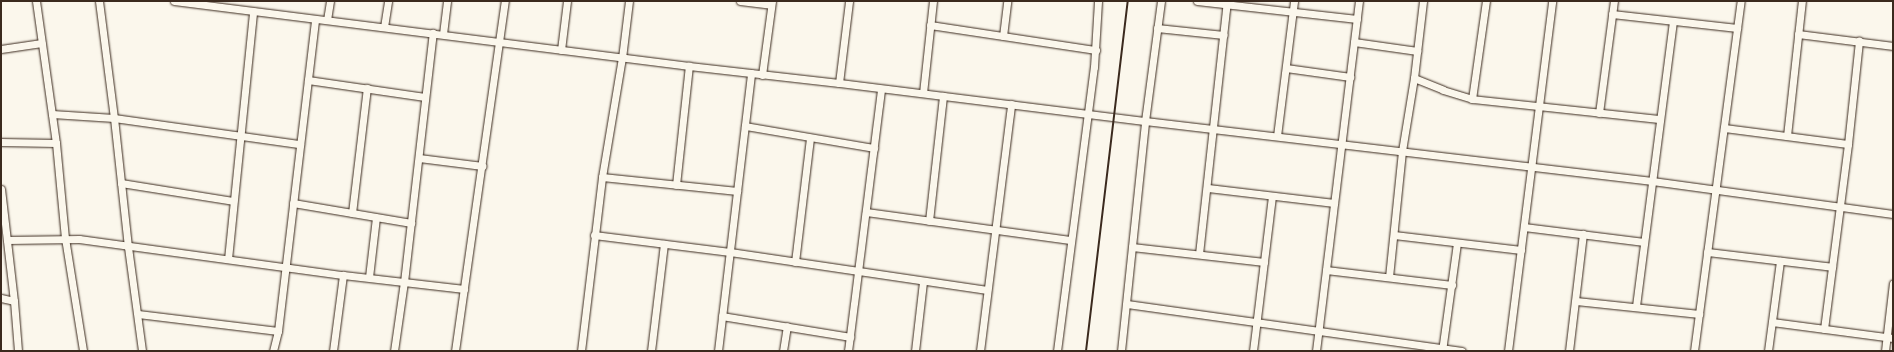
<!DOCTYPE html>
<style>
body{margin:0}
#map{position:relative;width:1894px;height:352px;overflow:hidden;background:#fbf7ec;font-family:Kalam,sans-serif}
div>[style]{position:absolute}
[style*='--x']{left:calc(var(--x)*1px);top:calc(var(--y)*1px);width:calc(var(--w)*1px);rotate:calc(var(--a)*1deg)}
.roads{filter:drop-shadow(0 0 1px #3b2a1e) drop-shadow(0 0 1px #3b2a1e)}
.minor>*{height:7px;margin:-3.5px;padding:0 3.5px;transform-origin:3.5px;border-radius:3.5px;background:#fbf7ec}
.rail>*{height:2px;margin:-1px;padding:0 1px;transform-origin:1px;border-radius:1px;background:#3b2a1e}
span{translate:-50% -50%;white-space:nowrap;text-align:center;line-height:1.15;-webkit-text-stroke:3px #fbf7ec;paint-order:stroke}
.frame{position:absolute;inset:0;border:2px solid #3b2a1e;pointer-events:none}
</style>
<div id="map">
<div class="roads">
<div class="minor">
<i style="--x:36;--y:1;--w:143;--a:82"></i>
<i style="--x:56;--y:143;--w:95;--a:84.6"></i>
<i style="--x:65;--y:238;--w:114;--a:80.9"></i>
<i style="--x:99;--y:1;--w:118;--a:82.7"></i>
<i style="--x:114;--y:118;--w:130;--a:83.8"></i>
<i style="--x:128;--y:247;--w:105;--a:82.3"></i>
<i style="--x:174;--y:1;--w:519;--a:7.19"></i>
<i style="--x:689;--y:66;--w:151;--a:6.5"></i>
<i style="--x:839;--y:83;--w:308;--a:7.1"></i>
<i style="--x:1145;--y:121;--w:511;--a:6.75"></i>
<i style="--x:1652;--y:181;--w:243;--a:7.8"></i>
<i style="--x:740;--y:1;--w:31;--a:7"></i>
<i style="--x:1197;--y:1;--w:161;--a:6.4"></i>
<i style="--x:1612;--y:14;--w:126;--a:6.4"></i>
<i style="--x:327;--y:20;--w:19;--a:-81"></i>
<i style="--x:930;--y:25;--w:168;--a:8.6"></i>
<i style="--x:384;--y:27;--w:26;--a:-81"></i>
<i style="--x:1157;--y:28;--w:67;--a:6"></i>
<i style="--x:443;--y:34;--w:33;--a:-83"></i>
<i style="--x:1798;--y:34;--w:96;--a:7.2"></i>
<i style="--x:1003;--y:36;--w:35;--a:-83"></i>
<i style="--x:1354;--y:42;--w:64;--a:8.1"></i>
<i style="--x:1;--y:49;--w:41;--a:-8.3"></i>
<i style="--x:561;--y:50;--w:49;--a:-83"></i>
<i style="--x:1286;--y:68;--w:65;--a:8"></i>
<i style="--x:762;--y:75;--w:75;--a:-82.3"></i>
<i style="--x:1414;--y:78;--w:31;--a:22"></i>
<i style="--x:1443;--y:90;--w:30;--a:17"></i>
<i style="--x:1472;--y:99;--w:189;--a:6.1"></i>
<i style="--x:308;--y:80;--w:118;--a:8.3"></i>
<i style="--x:839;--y:83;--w:83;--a:-83"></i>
<i style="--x:923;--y:93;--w:93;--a:-83.8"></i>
<i style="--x:1472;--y:99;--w:99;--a:-81.9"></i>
<i style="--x:1599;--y:113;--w:113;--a:-82.4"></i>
<i style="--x:52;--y:114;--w:62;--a:3.7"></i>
<i style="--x:114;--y:118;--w:188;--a:8"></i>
<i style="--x:745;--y:126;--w:131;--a:9.7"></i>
<i style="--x:1724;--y:128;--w:125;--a:7.4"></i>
<i style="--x:1277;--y:136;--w:136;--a:-82.8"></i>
<i style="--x:1787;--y:136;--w:136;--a:-83.7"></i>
<i style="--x:1;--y:142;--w:55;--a:1"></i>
<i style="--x:419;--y:158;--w:64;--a:7.2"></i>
<i style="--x:602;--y:177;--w:136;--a:5.9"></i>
<i style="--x:121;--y:183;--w:113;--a:9.1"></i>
<i style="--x:676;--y:185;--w:120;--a:-83.8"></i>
<i style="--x:1208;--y:188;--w:127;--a:6.8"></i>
<i style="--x:1;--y:189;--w:113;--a:83.4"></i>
<i style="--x:14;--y:301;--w:50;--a:85.4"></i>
<i style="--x:293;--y:203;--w:120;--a:9.6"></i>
<i style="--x:866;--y:212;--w:206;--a:7.8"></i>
<i style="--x:352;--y:213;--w:126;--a:-83.2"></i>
<i style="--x:929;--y:221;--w:126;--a:-83.6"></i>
<i style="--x:1524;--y:227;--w:121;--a:7.1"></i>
<i style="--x:594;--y:235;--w:137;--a:7.1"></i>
<i style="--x:730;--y:252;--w:260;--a:8.4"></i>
<i style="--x:1394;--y:235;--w:128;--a:6.7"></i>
<i style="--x:7;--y:240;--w:72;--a:-0.8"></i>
<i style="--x:79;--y:239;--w:266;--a:7.8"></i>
<i style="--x:343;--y:275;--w:122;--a:6.6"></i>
<i style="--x:1132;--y:247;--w:133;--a:6.5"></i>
<i style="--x:1707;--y:252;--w:126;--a:6.8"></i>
<i style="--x:1199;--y:254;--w:255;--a:-83.7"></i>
<i style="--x:228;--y:259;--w:249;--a:-84.2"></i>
<i style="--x:795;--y:262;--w:125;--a:-83.1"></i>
<i style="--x:1326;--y:270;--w:127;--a:6.8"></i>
<i style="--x:369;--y:277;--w:60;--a:-83.3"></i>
<i style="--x:1389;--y:277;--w:127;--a:-84.1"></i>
<i style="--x:1402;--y:151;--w:74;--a:-80.7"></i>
<i style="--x:1414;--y:78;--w:78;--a:-83.3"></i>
<i style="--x:1;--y:298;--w:13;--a:13"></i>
<i style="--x:1576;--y:301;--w:124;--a:6"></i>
<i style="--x:1127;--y:304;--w:338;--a:8"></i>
<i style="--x:1636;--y:306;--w:287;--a:-82.6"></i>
<i style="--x:138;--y:314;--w:141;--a:6.9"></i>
<i style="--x:722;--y:316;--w:130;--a:9.3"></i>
<i style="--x:1772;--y:322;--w:122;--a:7.5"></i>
<i style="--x:1824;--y:329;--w:187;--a:-82.6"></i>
<i style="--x:1848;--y:144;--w:104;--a:-83.9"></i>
<i style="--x:273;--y:351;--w:21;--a:-76"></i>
<i style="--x:278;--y:331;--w:314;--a:-83.2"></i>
<i style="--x:333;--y:351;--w:77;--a:-82.5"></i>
<i style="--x:394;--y:351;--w:70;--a:-81.8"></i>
<i style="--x:404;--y:282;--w:251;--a:-83.4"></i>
<i style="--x:455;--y:351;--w:354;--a:-81.9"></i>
<i style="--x:581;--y:351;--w:175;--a:-83.1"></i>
<i style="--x:602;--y:177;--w:121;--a:-80.5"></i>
<i style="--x:622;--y:58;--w:57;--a:-83"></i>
<i style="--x:651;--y:351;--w:108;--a:-83.1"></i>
<i style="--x:718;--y:351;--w:280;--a:-83.2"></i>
<i style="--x:783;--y:351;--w:25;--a:-81"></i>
<i style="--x:848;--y:351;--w:264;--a:-82.8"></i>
<i style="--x:915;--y:351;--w:69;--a:-83.4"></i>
<i style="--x:980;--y:351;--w:249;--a:-82.8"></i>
<i style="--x:1057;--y:351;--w:286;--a:-82.6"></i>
<i style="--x:1094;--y:67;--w:66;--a:-86.5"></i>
<i style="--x:1121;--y:351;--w:231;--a:-84"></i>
<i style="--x:1145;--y:121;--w:121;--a:-82.4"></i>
<i style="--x:1253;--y:351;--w:156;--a:-83"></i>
<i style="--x:1316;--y:351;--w:353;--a:-83"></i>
<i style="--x:1442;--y:351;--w:109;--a:-82.1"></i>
<i style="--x:1508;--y:351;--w:353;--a:-82.8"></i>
<i style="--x:1569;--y:351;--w:118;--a:-83.2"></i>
<i style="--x:1694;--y:351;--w:353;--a:-82.4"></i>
<i style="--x:1768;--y:351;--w:91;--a:-82.4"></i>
<i style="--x:1885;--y:351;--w:68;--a:-83.3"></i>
</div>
</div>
<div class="rail">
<i style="--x:1086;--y:351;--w:353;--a:-83.2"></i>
</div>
<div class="frame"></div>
</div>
